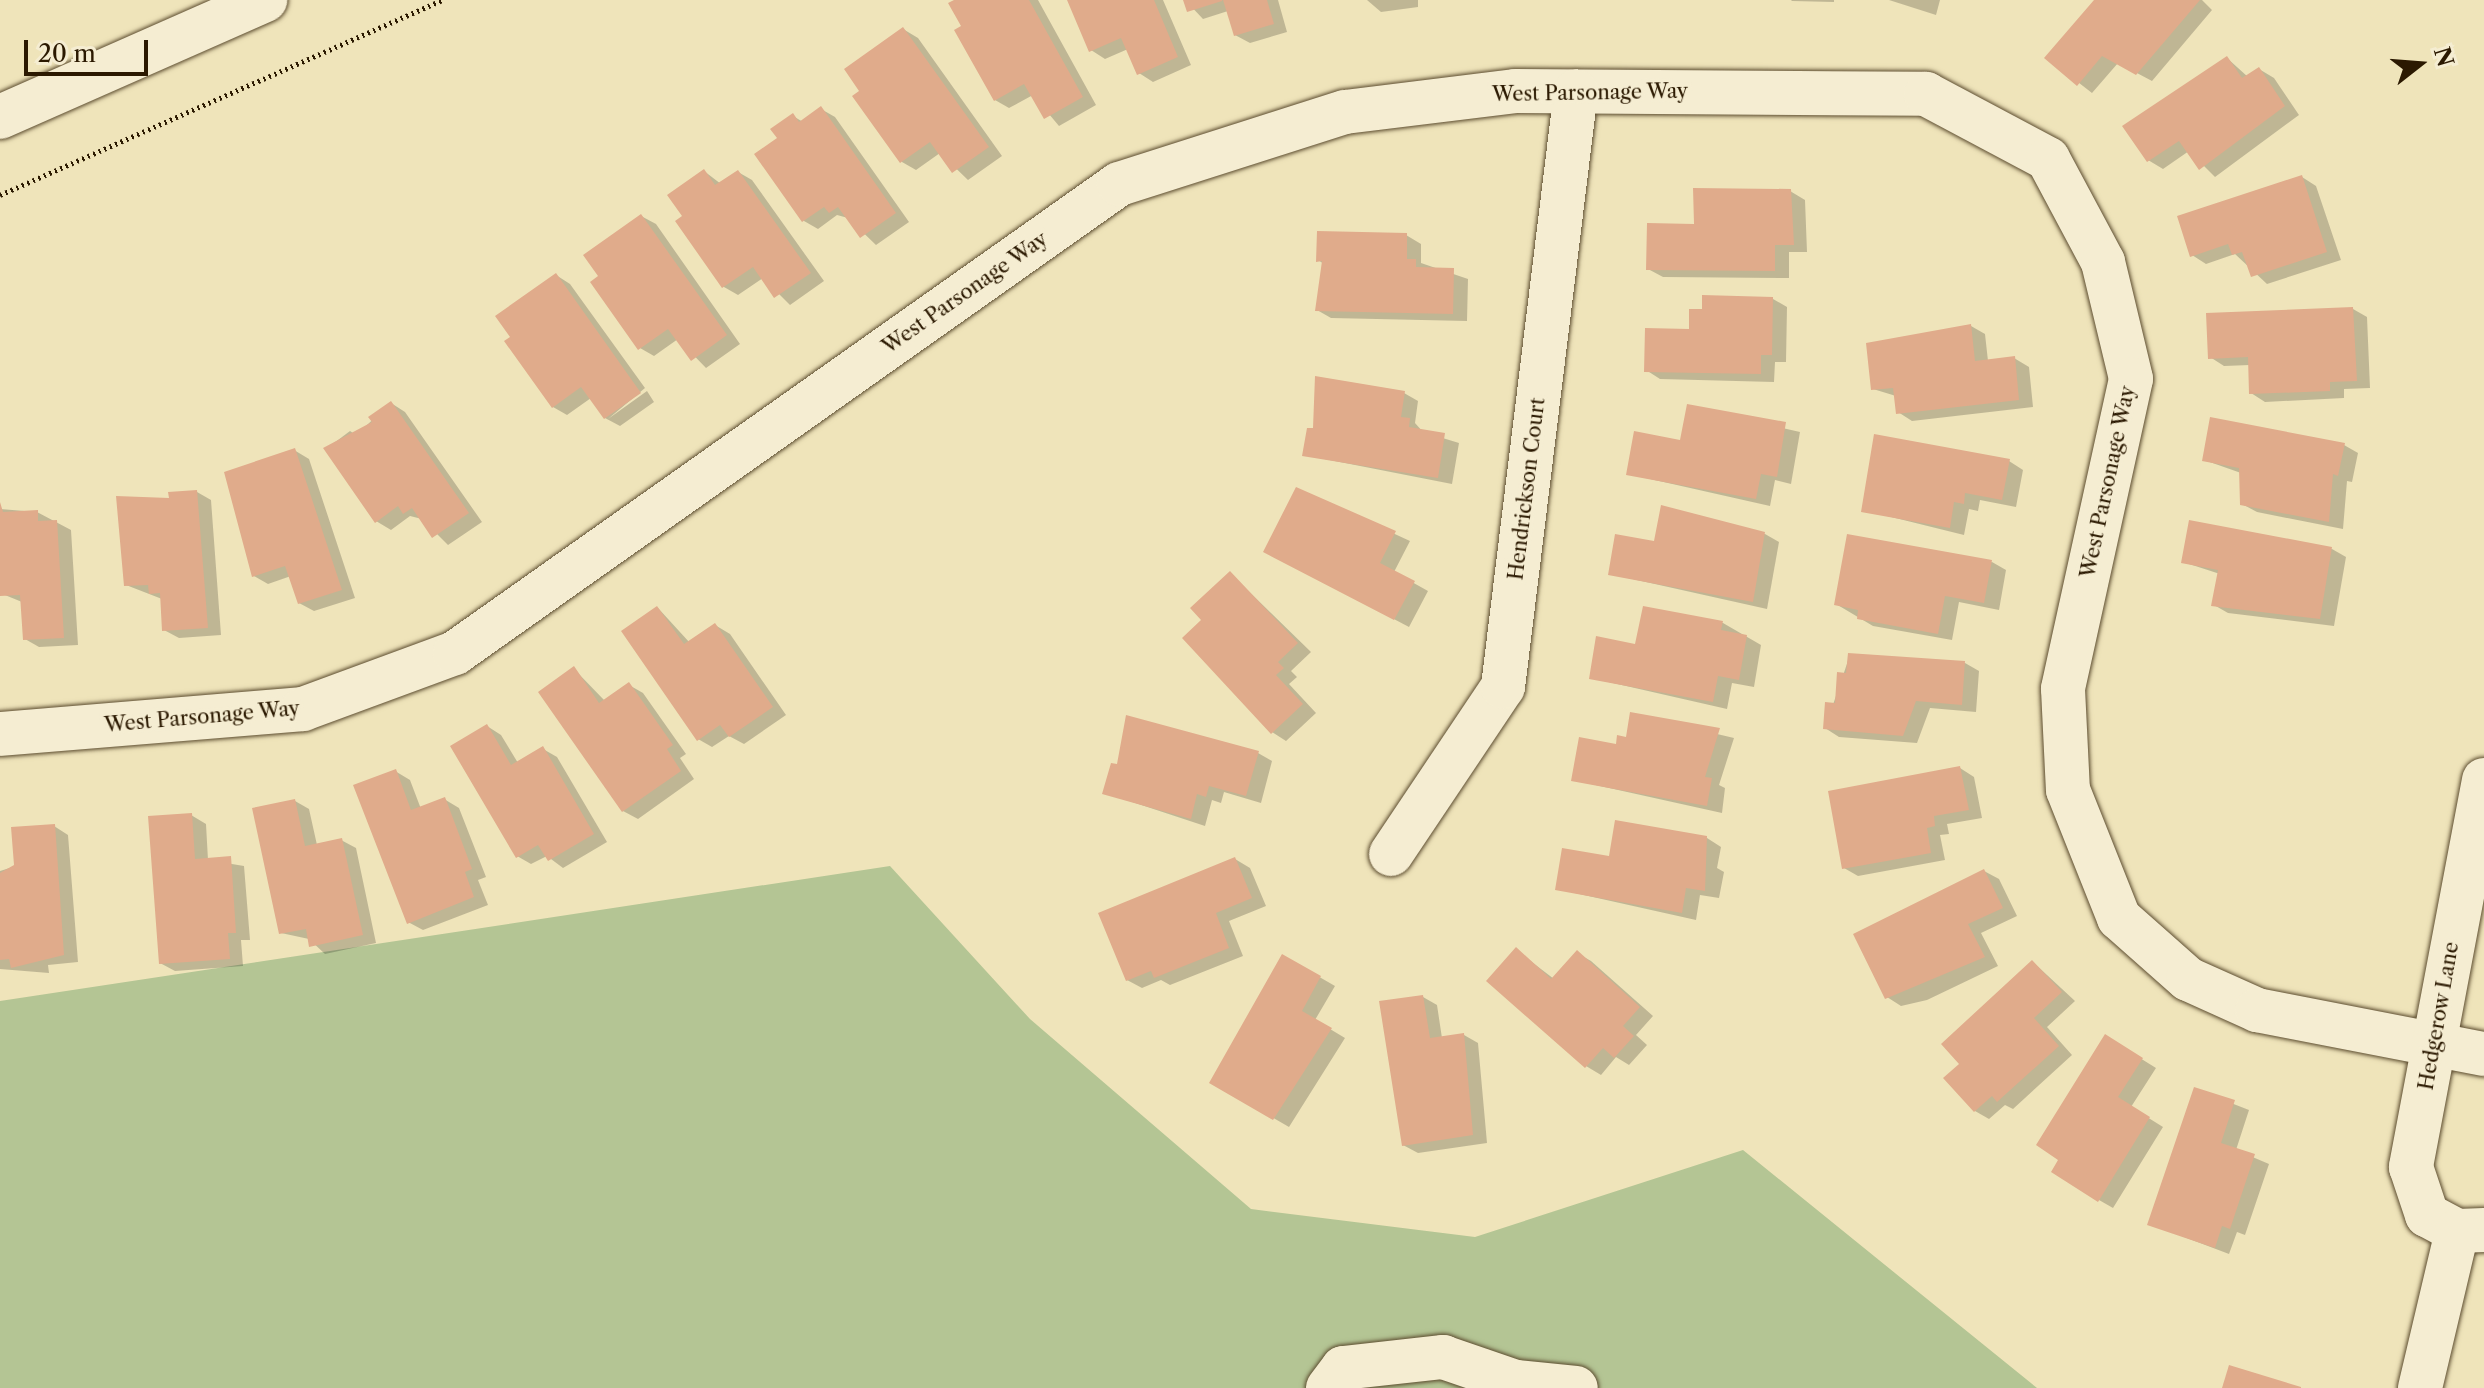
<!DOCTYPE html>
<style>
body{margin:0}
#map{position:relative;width:2484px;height:1388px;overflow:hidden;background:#efe4ba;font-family:"Libre Caslon Text",serif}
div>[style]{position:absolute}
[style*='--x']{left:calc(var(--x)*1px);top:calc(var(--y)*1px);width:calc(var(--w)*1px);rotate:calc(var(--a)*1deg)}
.green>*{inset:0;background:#b4c594}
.shadow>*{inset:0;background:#0003}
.building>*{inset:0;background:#e0ab8b}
.path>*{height:5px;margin-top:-2.5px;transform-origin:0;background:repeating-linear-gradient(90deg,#2b1901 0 2px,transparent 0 6px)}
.roads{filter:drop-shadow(0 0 2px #5c4c2f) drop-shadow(0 0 2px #5c4c2f)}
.minor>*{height:44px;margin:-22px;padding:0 22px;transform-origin:22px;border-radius:22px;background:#f5edd2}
span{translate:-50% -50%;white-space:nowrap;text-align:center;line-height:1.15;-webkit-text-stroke:7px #f5edd2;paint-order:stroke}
.street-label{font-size:20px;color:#2b1901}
.north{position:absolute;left:2380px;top:24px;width:80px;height:80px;-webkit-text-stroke:6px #f5edd2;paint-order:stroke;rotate:73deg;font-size:22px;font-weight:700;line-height:32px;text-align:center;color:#2b1901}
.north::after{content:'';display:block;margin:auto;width:28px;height:36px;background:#2b1901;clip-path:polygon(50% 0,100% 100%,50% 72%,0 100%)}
.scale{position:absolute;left:24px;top:40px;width:124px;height:36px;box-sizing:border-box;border:4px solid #2b1901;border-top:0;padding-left:10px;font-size:24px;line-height:28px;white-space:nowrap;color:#2b1901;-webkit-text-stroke:6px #f5edd2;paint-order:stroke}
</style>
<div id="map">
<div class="green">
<i style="clip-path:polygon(890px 866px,1030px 1019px,1251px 1209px,1475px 1237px,1743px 1150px,2037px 1388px,0 1388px,0 1001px)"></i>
</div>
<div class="shadow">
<i style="clip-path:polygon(958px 0,1038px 0,1096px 105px,1059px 126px,1033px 95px,1009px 108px,995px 100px)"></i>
<i style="clip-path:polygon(1073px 0,1163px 0,1191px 65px,1153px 82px,1139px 73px,1128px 49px,1105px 59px,1091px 50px)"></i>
<i style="clip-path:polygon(1185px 0,1278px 0,1287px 32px,1250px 43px,1235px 35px,1228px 11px,1203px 19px)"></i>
<i style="clip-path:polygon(1367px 0,1418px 0,1418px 7px,1381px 12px)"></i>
<i style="clip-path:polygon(1791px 0,1834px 0,1834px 2px,1792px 1px)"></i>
<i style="clip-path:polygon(1889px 0,1940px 0,1936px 15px)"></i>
<i style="clip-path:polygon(2096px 0,2202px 0,2212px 10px,2152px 81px,2118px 63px,2092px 93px,2047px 58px)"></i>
<i style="clip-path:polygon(903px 29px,918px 38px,1002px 156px,968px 180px,940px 153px,916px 170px,902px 162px)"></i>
<i style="clip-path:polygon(2227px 58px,2248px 77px,2259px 69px,2274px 78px,2299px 115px,2215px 177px,2189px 151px,2163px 169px,2148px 160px)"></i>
<i style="clip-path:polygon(821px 109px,835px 117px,909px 222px,876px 245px,848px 218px,837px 215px,818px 229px,804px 221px,779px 138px,793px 116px,803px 122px)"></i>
<i style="clip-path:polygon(704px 171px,721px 184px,738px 172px,752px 180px,824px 281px,790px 305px,763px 278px,738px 295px,724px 287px,684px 217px)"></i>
<i style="clip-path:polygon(2302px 177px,2316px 186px,2341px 260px,2267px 284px,2235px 254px,2206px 264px,2192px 255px)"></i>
<i style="clip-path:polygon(1790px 191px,1805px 200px,1807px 252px,1789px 252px,1789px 278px,1663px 277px,1648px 269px,1696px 226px)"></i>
<i style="clip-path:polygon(641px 216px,656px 224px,740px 344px,706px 368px,678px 339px,654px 356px,640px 348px,601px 277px)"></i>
<i style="clip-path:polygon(1406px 235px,1421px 244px,1421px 263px,1468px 279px,1467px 321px,1331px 318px,1317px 310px,1324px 264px,1318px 260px)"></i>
<i style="clip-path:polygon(556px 275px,570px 284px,645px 388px,608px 419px,647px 391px,654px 402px,620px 426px,605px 418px,591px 398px,567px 415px,553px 407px)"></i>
<i style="clip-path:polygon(1773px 299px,1787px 307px,1786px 362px,1775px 362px,1774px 382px,1660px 379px,1646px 370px,1691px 331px)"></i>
<i style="clip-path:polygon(2353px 309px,2367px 317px,2370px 388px,2344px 389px,2344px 398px,2265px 402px,2251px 393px,2250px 365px,2224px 366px,2210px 357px)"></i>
<i style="clip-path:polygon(1971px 326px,1985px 334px,1988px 361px,2014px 358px,2029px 367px,2033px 407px,1912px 421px,1898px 412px,1896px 396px,1873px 389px)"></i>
<i style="clip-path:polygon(1404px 393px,1418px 401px,1415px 423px,1423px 432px,1459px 443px,1452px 484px,1304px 455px)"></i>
<i style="clip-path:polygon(391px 403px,405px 412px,482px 522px,448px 545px,422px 519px,410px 516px,391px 530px,376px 521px,326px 449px,350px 431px,356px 435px)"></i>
<i style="clip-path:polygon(1688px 406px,1800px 432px,1791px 484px,1775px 480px,1770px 506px,1628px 474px,1682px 442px)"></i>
<i style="clip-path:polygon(2344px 445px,2358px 453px,2352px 482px,2347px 481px,2343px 529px,2257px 512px,2242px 504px,2241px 473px,2204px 460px)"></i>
<i style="clip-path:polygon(294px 450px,309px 459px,355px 598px,314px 611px,299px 603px,291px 576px,268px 584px,254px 576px)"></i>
<i style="clip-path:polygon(2009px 461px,2023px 470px,2016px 507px,1980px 500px,1978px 511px,1969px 509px,1964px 535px,1863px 510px)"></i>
<i style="clip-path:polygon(1297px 489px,1410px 541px,1394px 572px,1428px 591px,1409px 627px,1280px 559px)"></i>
<i style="clip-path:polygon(197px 492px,211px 500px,221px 635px,179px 638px,164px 630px,162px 599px,126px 585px,171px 500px)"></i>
<i style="clip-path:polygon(0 509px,37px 512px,71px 530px,78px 645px,39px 647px,25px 639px,22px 602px,0 593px)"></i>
<i style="clip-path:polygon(1765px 534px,1779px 542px,1767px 609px,1610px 574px,1656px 543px)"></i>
<i style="clip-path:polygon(2332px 549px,2346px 557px,2334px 626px,2228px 613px,2214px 605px,2220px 574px,2183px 562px)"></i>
<i style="clip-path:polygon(1992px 562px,2006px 570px,1999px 610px,1959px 602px,1952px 640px,1873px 626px,1836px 604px)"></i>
<i style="clip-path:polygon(1230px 573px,1311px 652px,1291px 671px,1297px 677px,1289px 684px,1316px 713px,1286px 741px,1272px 732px,1204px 621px)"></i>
<i style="clip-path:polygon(658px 608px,690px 643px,715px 625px,730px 634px,786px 715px,744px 744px,729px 736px,712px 747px,698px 739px)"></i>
<i style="clip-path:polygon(1644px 608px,1723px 623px,1761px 645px,1754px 687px,1732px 683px,1727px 709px,1591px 678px,1637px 646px)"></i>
<i style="clip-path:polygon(1850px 655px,1965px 663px,1979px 671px,1976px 712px,1930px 708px,1917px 743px,1839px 737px,1825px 728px)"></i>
<i style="clip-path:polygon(574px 669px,605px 701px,629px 685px,643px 693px,686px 754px,680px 758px,694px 779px,638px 819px,623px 811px)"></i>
<i style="clip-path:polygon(1632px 714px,1734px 738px,1719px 785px,1725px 788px,1722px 813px,1573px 780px,1627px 740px)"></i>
<i style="clip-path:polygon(487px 726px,501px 735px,518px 763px,543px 749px,557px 757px,607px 842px,563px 868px,547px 856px,531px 864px,517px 856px)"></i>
<i style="clip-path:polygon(1258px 753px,1272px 761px,1261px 803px,1224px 792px,1221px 803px,1212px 800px,1205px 826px,1105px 793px)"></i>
<i style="clip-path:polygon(1960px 768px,1974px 777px,1982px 818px,1947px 824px,1949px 834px,1940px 835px,1945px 860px,1858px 876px,1844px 868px)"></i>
<i style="clip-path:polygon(395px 771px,410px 780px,421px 809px,444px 799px,459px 808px,486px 877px,478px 880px,488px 905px,423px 930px,408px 922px)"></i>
<i style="clip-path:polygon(295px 801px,309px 809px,317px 845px,341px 840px,356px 848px,376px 943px,325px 954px,309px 939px,281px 933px)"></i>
<i style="clip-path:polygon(191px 815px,206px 824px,208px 860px,244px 866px,250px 940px,241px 940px,243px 966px,175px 971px,160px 963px)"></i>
<i style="clip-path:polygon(54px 826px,68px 835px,78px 962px,48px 965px,49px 973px,0 969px,0 871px,16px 866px)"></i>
<i style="clip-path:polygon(1707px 838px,1721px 847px,1717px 868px,1724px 872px,1719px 898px,1700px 895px,1696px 920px,1557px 889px,1611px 858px)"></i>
<i style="clip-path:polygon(1235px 859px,1250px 868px,1266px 906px,1229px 921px,1243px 956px,1170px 985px,1161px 980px,1142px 988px,1127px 980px)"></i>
<i style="clip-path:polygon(1984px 871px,1999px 879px,2017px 916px,1981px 933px,1998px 966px,1927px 1000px,1901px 1006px,1887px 997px)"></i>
<i style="clip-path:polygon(1516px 950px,1554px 979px,1577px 953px,1591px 961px,1653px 1016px,1636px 1035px,1647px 1045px,1629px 1065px,1616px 1057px,1601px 1075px,1586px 1066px)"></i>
<i style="clip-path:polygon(1283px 956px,1335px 986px,1315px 1020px,1345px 1038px,1289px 1127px,1212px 1082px)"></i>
<i style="clip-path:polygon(2033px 962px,2075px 1001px,2047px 1027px,2072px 1055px,2013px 1109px,2005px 1105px,1989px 1119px,1975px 1111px,1962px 1064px)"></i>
<i style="clip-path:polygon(1423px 997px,1437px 1005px,1442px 1038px,1464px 1035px,1478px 1043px,1487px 1143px,1418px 1153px,1403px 1145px)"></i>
<i style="clip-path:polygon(2119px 1045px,2156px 1068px,2131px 1107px,2163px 1127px,2113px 1208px,2099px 1200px)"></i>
<i style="clip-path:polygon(2195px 1089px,2249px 1110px,2236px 1150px,2269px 1164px,2245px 1235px,2237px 1232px,2229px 1254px,2150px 1224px)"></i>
</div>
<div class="building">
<i style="clip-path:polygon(954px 0,1029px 0,1083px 97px,1044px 119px,1024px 84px,994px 101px,954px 30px,961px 26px,948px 3px)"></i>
<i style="clip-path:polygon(1067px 0,1154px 0,1178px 57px,1137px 75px,1121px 38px,1089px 52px)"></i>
<i style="clip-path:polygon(1183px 0,1222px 0,1222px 1px,1187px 12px)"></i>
<i style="clip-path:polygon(1223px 0,1267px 0,1274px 24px,1234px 36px)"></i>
<i style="clip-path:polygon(2094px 0,2200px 0,2136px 75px,2102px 56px,2077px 86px,2044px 58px)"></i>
<i style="clip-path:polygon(903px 27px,989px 147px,952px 173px,930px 142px,900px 163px,852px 96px,859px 91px,844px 69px)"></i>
<i style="clip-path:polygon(2227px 56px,2242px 78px,2259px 67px,2285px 106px,2199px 170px,2179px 141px,2147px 162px,2122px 126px)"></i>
<i style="clip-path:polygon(821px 106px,896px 213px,860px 238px,838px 207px,829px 213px,824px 207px,802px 222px,754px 154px,777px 138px,770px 129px,793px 113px,799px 122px)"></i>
<i style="clip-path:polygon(704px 169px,715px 185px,738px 170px,811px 273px,774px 298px,753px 267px,722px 288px,675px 221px,682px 216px,667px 195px)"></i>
<i style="clip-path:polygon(2302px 175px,2327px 252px,2251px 277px,2242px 252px,2232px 255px,2228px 244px,2190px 257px,2177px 216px)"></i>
<i style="clip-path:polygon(1693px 188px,1791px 189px,1794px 245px,1775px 245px,1775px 271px,1646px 270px,1647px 223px,1694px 224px)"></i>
<i style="clip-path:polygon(641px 214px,727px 335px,691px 361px,668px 329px,638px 350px,590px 282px,598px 276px,583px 255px)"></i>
<i style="clip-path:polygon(1317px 231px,1407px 233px,1407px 259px,1416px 259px,1416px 267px,1454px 268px,1453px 314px,1315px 311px,1322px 261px,1316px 262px)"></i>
<i style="clip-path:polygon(556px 273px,641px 393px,604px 419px,581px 387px,552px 408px,504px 341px,510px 337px,495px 316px)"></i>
<i style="clip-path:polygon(1702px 295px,1773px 297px,1772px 355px,1761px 355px,1761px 374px,1644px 372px,1645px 328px,1689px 329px,1689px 309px,1702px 309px)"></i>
<i style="clip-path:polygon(2353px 307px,2357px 381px,2330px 382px,2330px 391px,2249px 394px,2248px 357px,2208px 359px,2206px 313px)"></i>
<i style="clip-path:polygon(1971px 324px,1975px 361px,2015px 356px,2019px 400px,1896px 414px,1893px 388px,1871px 390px,1866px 343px)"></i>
<i style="clip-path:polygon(1315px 376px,1405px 391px,1401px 417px,1410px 418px,1409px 427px,1445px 433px,1438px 478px,1302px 456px,1307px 428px,1313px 428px)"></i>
<i style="clip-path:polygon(391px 401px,469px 513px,432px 538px,412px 508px,403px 514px,398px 506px,375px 523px,323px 448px,372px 422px,368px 417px)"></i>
<i style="clip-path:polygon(1687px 404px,1786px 422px,1777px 477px,1761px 474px,1756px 499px,1626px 475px,1634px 431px,1680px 440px)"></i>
<i style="clip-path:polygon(2210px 417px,2345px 443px,2338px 476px,2333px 474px,2329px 522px,2240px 505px,2239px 468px,2202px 461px)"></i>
<i style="clip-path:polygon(1874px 434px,2010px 459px,2002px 500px,1965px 493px,1964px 504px,1954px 502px,1950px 528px,1861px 512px)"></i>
<i style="clip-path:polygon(295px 448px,342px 590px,298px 604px,285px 566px,252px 577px,224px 472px)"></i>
<i style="clip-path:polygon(1296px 487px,1396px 531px,1380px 563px,1415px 581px,1394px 620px,1263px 552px)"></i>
<i style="clip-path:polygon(197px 490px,208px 628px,162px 631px,160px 593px,149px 594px,148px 585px,124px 586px,116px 496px,169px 498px,168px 492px)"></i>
<i style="clip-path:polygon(0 502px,3px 512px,38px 510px,38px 521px,57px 520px,64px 638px,23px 640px,20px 595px,0 596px)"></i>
<i style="clip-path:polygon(1661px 505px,1765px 532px,1753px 602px,1608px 575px,1615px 534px,1654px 541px)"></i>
<i style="clip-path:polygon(2189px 520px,2332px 547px,2320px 619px,2211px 606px,2218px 570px,2181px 563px)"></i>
<i style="clip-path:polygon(1847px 534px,1992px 560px,1984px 603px,1945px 596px,1938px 634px,1857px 619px,1858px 610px,1834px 605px)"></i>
<i style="clip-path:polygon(1230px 571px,1298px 643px,1278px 662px,1284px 668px,1276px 675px,1303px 704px,1271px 734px,1182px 638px,1201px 620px,1190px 608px)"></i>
<i style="clip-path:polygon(657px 606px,684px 644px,715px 623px,773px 707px,729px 737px,720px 725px,697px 741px,621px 631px)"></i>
<i style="clip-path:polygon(1643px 606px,1723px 621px,1721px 630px,1747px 635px,1739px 680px,1718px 676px,1713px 702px,1589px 679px,1596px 636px,1635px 644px)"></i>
<i style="clip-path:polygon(1848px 653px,1965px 661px,1962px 705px,1916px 701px,1903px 736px,1823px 729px,1825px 702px,1835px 703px,1837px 672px,1846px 673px)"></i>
<i style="clip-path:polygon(574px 666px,599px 703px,629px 682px,673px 745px,667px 749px,681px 771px,622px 812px,538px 692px)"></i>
<i style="clip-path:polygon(1630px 712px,1720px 728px,1705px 777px,1712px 778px,1707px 806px,1571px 781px,1579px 737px,1616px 744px,1617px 735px,1626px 737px)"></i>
<i style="clip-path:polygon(1126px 715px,1259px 751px,1246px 796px,1209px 786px,1206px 797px,1197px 794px,1191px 819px,1102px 794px,1111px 763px,1117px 764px)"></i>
<i style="clip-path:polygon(487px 724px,511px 765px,543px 746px,594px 834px,548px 861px,538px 845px,516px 858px,450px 746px)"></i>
<i style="clip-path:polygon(1960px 766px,1969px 810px,1934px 816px,1935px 826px,1927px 828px,1931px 853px,1842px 869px,1828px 791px)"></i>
<i style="clip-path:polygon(396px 769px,411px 810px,445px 797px,472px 869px,465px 872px,474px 897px,407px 924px,353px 785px)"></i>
<i style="clip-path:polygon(295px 799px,305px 846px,342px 838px,363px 935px,309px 947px,306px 929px,279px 934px,252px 808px)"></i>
<i style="clip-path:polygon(192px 813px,195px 859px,231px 856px,236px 933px,228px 933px,230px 959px,159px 964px,148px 816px)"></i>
<i style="clip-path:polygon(1615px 820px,1707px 836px,1705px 891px,1686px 888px,1682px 913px,1555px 890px,1562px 848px,1609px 856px)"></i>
<i style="clip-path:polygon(55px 824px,64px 955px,11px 968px,9px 959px,0 960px,0 873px,14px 865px,11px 827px)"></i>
<i style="clip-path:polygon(1235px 857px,1252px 898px,1216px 913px,1229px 948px,1154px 978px,1151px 971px,1126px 981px,1098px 913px)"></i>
<i style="clip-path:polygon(1984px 869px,2003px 908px,1968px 924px,1985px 957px,1885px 999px,1853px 934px)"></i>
<i style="clip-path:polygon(1516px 947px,1551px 979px,1577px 950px,1640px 1007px,1623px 1026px,1634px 1036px,1614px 1058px,1603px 1048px,1585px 1068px,1486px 981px)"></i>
<i style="clip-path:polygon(1282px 954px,1321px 976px,1302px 1011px,1332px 1028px,1273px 1120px,1209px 1083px)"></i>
<i style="clip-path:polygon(2032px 960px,2062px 992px,2034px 1018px,2059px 1046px,1997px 1102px,1992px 1096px,1974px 1112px,1943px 1078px,1959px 1064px,1941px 1044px)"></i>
<i style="clip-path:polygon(1423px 995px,1430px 1038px,1464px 1033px,1473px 1135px,1402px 1146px,1379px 1001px)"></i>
<i style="clip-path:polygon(2105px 1034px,2143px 1058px,2118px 1097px,2150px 1117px,2098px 1202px,2051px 1172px,2058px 1160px,2036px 1145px)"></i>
<i style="clip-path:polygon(2194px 1087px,2235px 1100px,2221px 1143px,2255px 1154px,2230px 1229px,2222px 1226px,2215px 1248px,2147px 1225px)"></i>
<i style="clip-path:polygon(2229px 1365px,2301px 1387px,2301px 1388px,2222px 1388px)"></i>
</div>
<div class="path">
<i style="--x:0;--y:195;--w:483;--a:-23.8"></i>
</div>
<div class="roads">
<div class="minor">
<i style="--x:0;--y:117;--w:290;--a:-23.8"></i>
<i style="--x:0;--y:734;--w:304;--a:-4.7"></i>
<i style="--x:303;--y:709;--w:162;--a:-20.2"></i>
<i style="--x:455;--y:653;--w:813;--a:-35.23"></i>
<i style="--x:1119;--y:184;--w:237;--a:-17.7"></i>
<i style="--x:1345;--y:112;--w:171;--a:-7"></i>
<i style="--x:1515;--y:91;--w:411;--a:0.4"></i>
<i style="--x:1926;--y:94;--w:138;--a:28"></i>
<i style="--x:2048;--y:159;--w:117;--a:61.9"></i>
<i style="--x:2103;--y:262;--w:120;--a:76.5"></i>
<i style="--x:2131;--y:379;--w:317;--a:102.4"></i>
<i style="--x:2063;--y:689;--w:101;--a:87.2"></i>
<i style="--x:2068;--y:790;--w:138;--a:68.3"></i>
<i style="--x:2119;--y:918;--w:92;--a:41.5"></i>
<i style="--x:2188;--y:979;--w:76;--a:24.2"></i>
<i style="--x:2257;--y:1010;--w:231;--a:11"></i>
<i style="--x:2484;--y:780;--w:394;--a:100.7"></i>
<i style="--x:2411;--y:1167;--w:51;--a:71.6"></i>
<i style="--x:2427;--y:1215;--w:34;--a:28"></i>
<i style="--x:2457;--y:1231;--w:27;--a:-2"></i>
<i style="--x:1391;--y:854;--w:201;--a:-56.2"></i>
<i style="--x:1503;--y:687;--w:600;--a:-83.02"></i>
<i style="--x:1328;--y:1388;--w:25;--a:-53"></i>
<i style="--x:1343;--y:1368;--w:101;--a:-6.3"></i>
<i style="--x:1443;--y:1357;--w:77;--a:18.9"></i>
<i style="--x:1516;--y:1382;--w:60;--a:5.7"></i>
<i style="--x:2420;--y:1388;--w:161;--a:-76.7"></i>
</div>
</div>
<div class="street-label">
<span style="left:1590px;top:93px;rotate:-1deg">West Parsonage Way</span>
<span style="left:965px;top:293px;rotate:-35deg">West Parsonage Way</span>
<span style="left:2108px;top:482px;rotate:-78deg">West Parsonage Way</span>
<span style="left:1527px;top:489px;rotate:-83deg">Hendrickson Court</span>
<span style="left:202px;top:717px;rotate:-5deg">West Parsonage Way</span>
<span style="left:2439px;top:1016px;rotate:-80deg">Hedgerow Lane</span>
</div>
<div class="north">N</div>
<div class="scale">20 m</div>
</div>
